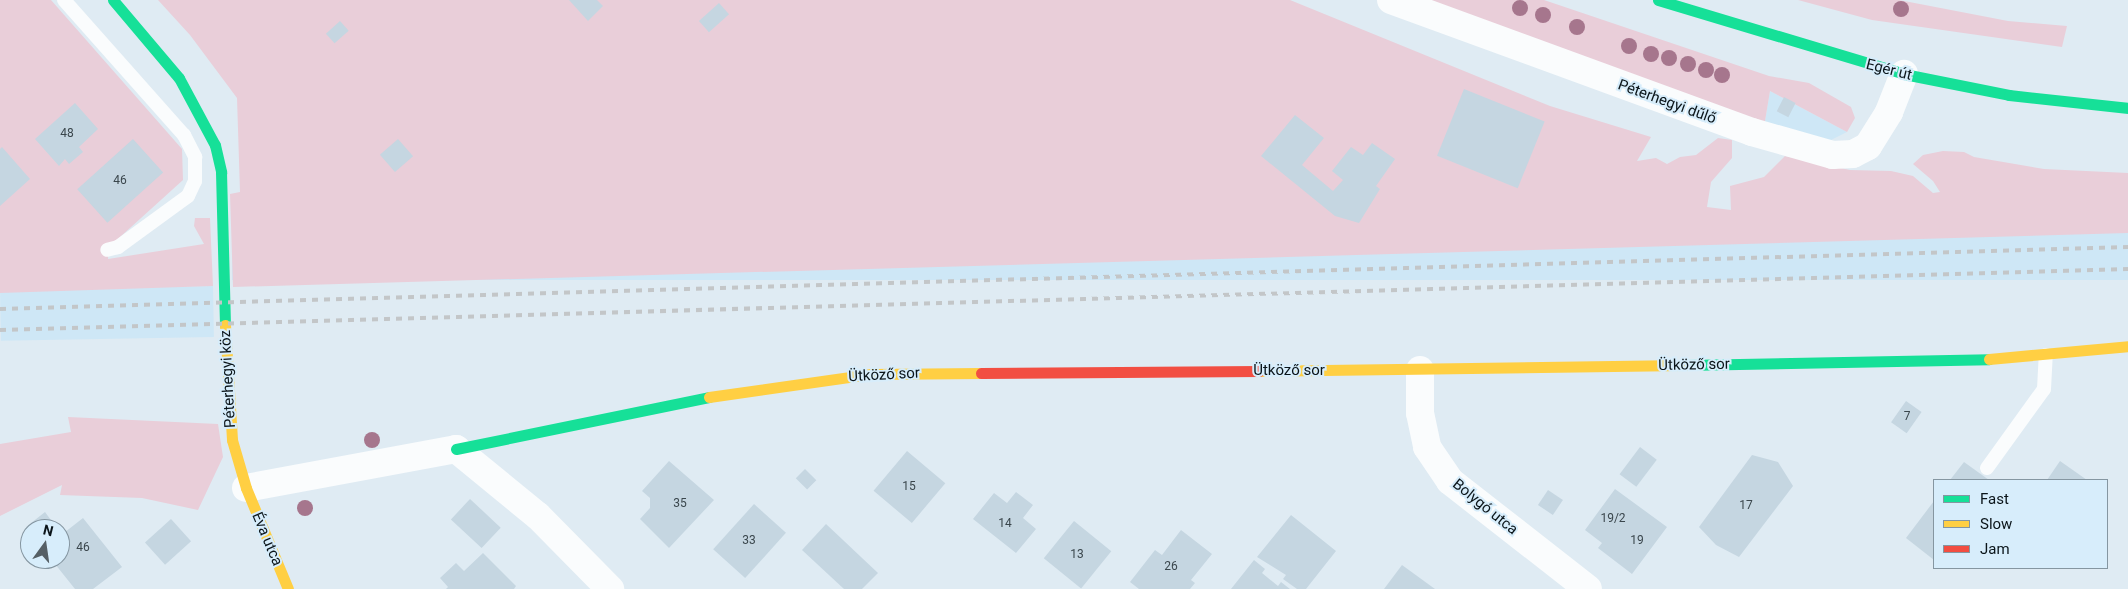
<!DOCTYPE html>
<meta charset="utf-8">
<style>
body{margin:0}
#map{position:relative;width:2128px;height:589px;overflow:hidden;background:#dfebf3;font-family:Roboto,sans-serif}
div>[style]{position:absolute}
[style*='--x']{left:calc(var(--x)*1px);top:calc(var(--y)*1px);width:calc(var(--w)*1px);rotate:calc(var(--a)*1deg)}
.built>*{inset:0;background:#cee7f6;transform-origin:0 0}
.green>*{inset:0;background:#e9ced9}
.building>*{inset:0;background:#c5d6e1;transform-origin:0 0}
.lane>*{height:14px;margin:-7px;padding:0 7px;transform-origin:7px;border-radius:7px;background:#fafcfd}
.street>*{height:28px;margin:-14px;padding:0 14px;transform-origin:14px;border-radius:14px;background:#fafcfd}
.fast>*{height:11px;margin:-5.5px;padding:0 5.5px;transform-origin:5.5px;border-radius:5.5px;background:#16e098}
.slow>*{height:11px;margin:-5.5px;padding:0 5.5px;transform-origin:5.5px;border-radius:5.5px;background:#ffcf43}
.jam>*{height:11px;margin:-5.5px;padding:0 5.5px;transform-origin:5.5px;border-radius:5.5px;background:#f24e42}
.rail>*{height:4px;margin-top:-2px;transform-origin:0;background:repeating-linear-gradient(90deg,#c3c6c8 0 6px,transparent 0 12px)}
.trees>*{width:16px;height:16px;margin:-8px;border-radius:50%;background:#a6768d}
span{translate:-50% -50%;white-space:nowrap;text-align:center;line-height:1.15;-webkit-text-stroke:4px #d7edfb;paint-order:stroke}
.number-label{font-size:12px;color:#3a464c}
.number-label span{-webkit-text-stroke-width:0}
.street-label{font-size:15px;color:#0a1419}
.legend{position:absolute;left:1933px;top:479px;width:175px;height:90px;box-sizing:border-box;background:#d7edfb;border:1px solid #8596a1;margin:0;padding:6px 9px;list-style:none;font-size:15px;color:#0a1419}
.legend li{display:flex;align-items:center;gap:10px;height:25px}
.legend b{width:25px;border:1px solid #8596a1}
.north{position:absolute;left:20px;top:519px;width:50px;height:50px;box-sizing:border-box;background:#d7edfb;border:1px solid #8596a1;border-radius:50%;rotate:14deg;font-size:14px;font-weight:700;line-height:20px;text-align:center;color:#0a1419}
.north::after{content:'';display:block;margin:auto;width:18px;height:22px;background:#555f65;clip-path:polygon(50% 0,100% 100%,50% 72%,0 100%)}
</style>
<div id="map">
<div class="built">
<i style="clip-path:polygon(1770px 91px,1847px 132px,1827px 142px,1764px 127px)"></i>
<i style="left:2128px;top:233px;width:47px;height:1896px;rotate:90deg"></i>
<i style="left:213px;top:286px;width:51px;height:213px;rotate:89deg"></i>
</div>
<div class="green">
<i style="clip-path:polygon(0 0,51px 0,182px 149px,183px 180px,109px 247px,108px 259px,204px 244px,194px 226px,195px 218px,210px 218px,213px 286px,0 293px)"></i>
<i style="clip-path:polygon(158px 0,1290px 0,1550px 106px,1651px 137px,1637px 161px,1656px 158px,1667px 164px,1680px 157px,1696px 155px,1718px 138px,1732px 140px,1732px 158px,1711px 182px,1707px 207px,1731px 210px,1730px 186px,1764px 177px,1785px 156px,1850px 170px,1891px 171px,1913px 176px,1933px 193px,1940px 192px,1933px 181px,1913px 164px,1923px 155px,1943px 151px,1964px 152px,1974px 157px,2044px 169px,2128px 173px,2128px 233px,233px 287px,230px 194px,240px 192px,237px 98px,190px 35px)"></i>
<i style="clip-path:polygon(1423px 0,1544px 0,1769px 76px,1809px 83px,1851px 107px,1855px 118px,1847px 132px,1770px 91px,1764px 127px)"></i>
<i style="clip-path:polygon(1798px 0,1899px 0,2008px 21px,2067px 26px,2062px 47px,1872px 20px)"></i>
<i style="clip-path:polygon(68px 417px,218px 424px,223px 457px,198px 510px,142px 498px,60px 495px,62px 485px,0 516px,0 444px,71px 432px)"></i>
</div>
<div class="building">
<i style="clip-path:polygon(569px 0,597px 0,603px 6px,588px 21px)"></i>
<i style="left:719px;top:3px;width:15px;height:27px;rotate:48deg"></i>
<i style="left:340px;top:21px;width:13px;height:19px;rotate:48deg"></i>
<i style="left:1464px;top:89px;width:87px;height:72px;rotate:22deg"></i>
<i style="left:1784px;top:97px;width:13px;height:16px;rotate:27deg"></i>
<i style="clip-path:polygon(75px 103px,98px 129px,79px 147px,83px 152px,69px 164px,65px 159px,59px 166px,35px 139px)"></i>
<i style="clip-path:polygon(1295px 115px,1324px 138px,1302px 165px,1333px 191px,1343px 180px,1332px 171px,1351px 147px,1363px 155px,1372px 143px,1395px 159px,1376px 186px,1380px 189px,1359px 223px,1335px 216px,1261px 156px)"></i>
<i style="left:133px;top:139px;width:45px;height:75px;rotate:48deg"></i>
<i style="left:398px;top:139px;width:23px;height:24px;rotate:49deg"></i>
<i style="clip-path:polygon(2px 147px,30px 179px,0 206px,0 149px)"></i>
<i style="left:1906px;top:401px;width:19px;height:26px;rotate:35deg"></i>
<i style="left:1640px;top:447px;width:21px;height:34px;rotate:37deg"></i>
<i style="left:907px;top:451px;width:50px;height:52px;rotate:40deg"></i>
<i style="clip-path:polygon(1752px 455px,1778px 462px,1793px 486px,1739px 557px,1716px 545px,1699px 527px)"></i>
<i style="clip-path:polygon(669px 461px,714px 500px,669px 548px,640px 519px,650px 508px,650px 498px,642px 491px)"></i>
<i style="clip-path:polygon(2060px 461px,2087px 480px,2047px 480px)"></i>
<i style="clip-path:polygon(1964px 462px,1989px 480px,1950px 480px)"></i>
<i style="left:805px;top:469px;width:16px;height:13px;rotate:45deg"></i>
<i style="clip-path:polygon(1615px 489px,1667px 527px,1632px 574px,1598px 548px,1602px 543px,1585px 530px)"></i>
<i style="left:1548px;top:490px;width:18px;height:18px;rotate:34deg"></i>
<i style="clip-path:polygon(1016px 492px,1033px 505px,1023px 518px,1036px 529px,1016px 553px,973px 519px,994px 493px,1007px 503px)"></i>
<i style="left:470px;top:499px;width:42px;height:28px;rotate:43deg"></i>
<i style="clip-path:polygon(1934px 501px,1934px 560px,1906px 538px)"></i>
<i style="left:754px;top:504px;width:43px;height:61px;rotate:42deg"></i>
<i style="clip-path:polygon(45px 512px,56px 527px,30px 529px,30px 532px,26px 527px)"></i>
<i style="clip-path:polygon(1291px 515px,1336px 551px,1306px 589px,1297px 589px,1283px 579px,1286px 575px,1257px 557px)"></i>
<i style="clip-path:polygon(83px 518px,122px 567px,93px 589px,75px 589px,51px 559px,60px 559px,60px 536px)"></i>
<i style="left:171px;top:519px;width:30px;height:35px;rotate:48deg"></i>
<i style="left:1074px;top:521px;width:48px;height:48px;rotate:39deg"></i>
<i style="clip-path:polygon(826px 524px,878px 573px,862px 589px,844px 589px,802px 550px)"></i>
<i style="clip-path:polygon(1181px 530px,1212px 554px,1191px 580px,1195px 583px,1190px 589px,1139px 589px,1130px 582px,1155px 550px,1162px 555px)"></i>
<i style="clip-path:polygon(483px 553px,516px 586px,514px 589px,446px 589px,448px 587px,440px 578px,456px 563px,464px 571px)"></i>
<i style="clip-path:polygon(1254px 560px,1265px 569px,1262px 573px,1278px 586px,1281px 582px,1290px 589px,1231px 589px)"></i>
<i style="clip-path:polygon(1402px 565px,1435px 589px,1384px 589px)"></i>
</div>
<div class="lane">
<i style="--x:64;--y:0;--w:181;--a:48.4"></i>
<i style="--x:184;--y:135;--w:25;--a:63"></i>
<i style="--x:195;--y:157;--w:24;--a:90"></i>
<i style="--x:195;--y:181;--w:17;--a:115"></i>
<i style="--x:188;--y:196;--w:87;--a:143.9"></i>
<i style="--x:118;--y:247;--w:11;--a:165"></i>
<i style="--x:1987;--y:468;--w:97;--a:-54.2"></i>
<i style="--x:2044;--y:389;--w:34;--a:-87"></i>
</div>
<div class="street">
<i style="--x:1391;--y:0;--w:384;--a:20.1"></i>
<i style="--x:1752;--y:132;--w:84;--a:15.9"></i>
<i style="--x:1833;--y:155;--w:20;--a:-3"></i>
<i style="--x:1853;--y:154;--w:17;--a:-28"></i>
<i style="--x:1868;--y:146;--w:40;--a:-58"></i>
<i style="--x:1889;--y:112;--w:41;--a:-68.5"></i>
<i style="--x:1420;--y:370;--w:43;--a:90"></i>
<i style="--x:1420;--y:413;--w:35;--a:78"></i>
<i style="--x:1427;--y:447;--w:41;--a:55.9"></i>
<i style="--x:1450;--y:481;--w:175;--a:38"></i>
<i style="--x:246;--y:488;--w:214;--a:-10.5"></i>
<i style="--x:456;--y:449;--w:106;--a:39.3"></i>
<i style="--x:538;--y:516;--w:103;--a:45.4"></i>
</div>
<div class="fast">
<i style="--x:113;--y:0;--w:102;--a:49.8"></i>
<i style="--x:179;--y:78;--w:76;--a:61.8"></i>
<i style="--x:215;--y:145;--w:28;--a:77"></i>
<i style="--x:221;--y:172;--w:153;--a:88.5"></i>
<i style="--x:1658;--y:0;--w:257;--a:16.7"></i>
<i style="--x:1904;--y:74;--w:107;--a:11.3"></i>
<i style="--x:2009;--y:95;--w:120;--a:6.2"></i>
<i style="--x:1685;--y:365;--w:304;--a:-1.1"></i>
<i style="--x:456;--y:449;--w:258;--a:-11.6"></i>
</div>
<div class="slow">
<i style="--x:225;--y:325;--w:115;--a:86.5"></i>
<i style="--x:232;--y:440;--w:50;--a:73.7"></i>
<i style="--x:246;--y:488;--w:109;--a:67.4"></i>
<i style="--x:1989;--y:359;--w:140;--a:-5.3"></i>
<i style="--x:1259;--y:371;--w:426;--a:-0.8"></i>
<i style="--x:709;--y:397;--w:164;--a:-8.1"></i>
<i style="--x:871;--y:374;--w:110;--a:-0.5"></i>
</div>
<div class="jam">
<i style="--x:981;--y:373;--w:278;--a:-0.4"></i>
</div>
<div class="rail">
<i style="--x:0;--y:309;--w:2129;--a:-1.67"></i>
<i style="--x:0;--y:330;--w:2129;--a:-1.64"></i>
</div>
<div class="trees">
<i style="left:1520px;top:8px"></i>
<i style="left:1901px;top:9px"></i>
<i style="left:1543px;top:15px"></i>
<i style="left:1577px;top:27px"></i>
<i style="left:1629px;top:46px"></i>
<i style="left:1651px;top:54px"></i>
<i style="left:1669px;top:58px"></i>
<i style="left:1688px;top:64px"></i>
<i style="left:1706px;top:70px"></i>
<i style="left:1722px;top:75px"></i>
<i style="left:372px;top:440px"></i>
<i style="left:305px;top:508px"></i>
</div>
<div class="number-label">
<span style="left:67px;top:134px">48</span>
<span style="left:120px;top:181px">46</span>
<span style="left:1907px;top:417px">7</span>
<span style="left:909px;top:487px">15</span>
<span style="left:680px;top:504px">35</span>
<span style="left:1746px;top:506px">17</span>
<span style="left:1613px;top:519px">19/2</span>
<span style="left:1005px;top:524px">14</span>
<span style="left:749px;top:541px">33</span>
<span style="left:1637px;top:541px">19</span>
<span style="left:83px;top:548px">46</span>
<span style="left:1077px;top:555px">13</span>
<span style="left:1171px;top:567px">26</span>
</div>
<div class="street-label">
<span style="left:1889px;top:70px;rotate:14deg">Egér út</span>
<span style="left:1667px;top:102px;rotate:20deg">Péterhegyi dűlő</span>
<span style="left:1694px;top:365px;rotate:-1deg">Ütköző sor</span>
<span style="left:1289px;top:371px">Ütköző sor</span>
<span style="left:884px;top:375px;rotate:-3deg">Ütköző sor</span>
<span style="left:228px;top:379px;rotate:-93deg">Péterhegyi köz</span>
<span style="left:1485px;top:507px;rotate:39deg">Bolygó utca</span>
<span style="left:267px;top:539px;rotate:67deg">Éva utca</span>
</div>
<ul class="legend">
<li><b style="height:6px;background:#16e098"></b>Fast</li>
<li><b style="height:6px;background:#ffcf43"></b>Slow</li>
<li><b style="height:6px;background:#f24e42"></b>Jam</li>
</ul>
<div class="north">N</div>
</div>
